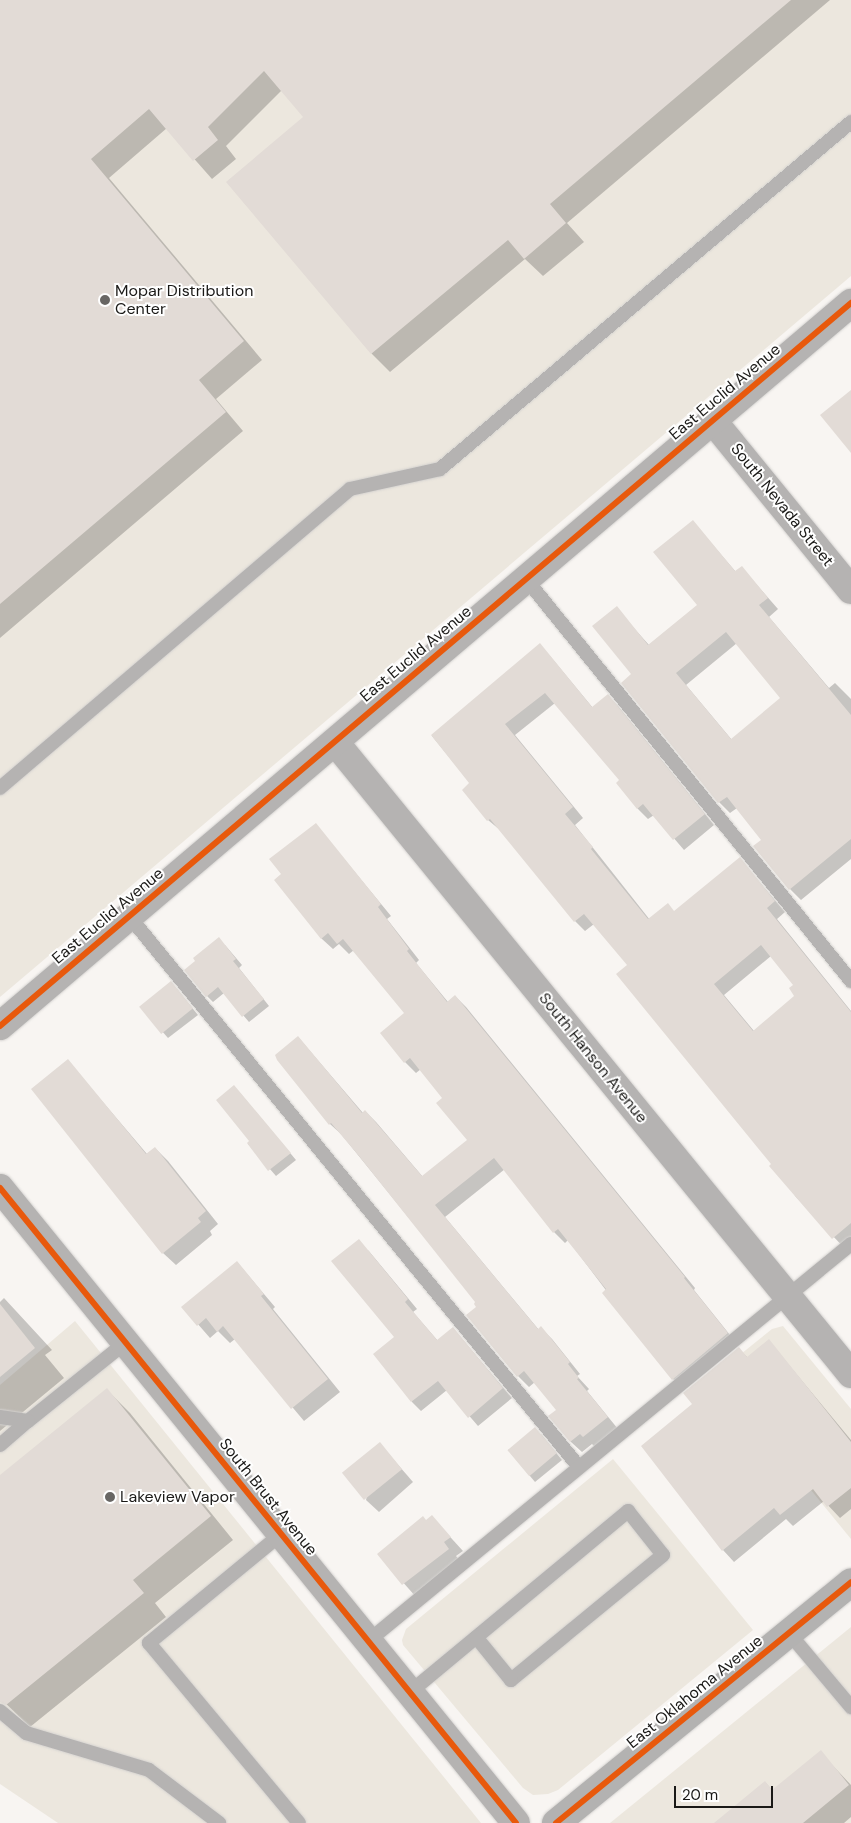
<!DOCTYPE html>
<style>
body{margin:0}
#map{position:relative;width:851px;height:1823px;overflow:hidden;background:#f8f5f2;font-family:"DM Sans",sans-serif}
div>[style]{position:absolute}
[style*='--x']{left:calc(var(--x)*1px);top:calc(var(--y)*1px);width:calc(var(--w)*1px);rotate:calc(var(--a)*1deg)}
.built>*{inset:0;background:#ece7de}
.shadow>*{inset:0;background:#0003}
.building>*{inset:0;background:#e2dbd6;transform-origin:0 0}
.roads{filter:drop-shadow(0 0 1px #d4d2d0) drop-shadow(0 0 1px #d4d2d0)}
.service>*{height:14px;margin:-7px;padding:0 7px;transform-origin:7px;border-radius:7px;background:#b5b3b2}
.minor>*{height:28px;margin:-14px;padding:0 14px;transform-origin:14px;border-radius:14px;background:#b5b3b2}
.secondary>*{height:28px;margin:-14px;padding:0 14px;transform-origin:14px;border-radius:14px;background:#b3b2b1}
.cycleway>*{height:6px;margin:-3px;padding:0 3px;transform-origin:3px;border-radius:3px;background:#e8590c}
.dots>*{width:14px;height:14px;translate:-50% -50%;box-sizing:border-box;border:2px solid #fff;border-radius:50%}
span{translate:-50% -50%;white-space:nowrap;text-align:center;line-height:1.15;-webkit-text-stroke:4px #fff;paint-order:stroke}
.poi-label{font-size:16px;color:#1a1917}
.left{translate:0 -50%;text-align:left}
.street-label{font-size:16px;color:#1a1917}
.scale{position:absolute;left:674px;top:1786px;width:99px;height:22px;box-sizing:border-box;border:2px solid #1a1917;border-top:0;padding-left:6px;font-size:15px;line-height:18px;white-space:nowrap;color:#1a1917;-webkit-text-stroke:4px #fff;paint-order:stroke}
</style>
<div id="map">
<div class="built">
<i style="clip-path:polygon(0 0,851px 0,851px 276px,0 997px)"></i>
<i style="clip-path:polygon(75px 1321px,481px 1823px,58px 1823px,0 1784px,0 1385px)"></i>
<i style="clip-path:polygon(783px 1326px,851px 1409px,851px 1539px,716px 1374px,772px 1329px)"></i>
<i style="clip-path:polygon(613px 1459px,753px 1630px,558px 1790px,548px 1794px,533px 1795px,523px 1788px,403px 1645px,402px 1640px,406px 1629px)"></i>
<i style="clip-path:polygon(851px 1627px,851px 1823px,610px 1823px)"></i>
</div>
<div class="shadow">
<i style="clip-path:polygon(0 0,830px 0,567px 223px,584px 242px,543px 276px,525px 259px,390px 372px,372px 354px,227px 182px,305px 117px,282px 90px,226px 146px,236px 159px,212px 179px,167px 128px,109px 178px,262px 360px,216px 399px,243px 431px,0 638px)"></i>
<i style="clip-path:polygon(evenodd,693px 522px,736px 572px,742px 568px,778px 609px,769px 617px,829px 688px,835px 683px,851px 699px,851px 859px,801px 900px,790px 889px,762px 840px,737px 808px,730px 813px,719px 802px,623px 683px,633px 675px,616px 608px,649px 645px,698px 605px,693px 522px,737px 643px,782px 698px,732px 740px,686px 685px,737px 643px)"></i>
<i style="clip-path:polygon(evenodd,550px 656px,593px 708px,608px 696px,618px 706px,714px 825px,684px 850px,654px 815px,648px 819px,638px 809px,617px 783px,621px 780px,555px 703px,515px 735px,583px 818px,575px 825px,650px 920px,675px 912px,740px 859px,785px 912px,777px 919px,851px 1011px,851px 1252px,849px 1253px,796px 1197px,629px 965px,594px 924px,585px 931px,575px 921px,500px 830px,488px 820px,463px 790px,471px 784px,432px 736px,550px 656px,771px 956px,795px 985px,796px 996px,754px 1031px,724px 995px,771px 956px)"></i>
<i style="clip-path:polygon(316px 825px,391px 916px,387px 919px,419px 960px,416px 963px,448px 1002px,455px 996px,466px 1007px,695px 1288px,694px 1290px,738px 1345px,684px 1390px,673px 1379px,568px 1240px,565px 1243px,554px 1232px,505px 1169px,445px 1217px,539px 1330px,541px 1328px,552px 1339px,580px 1374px,577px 1376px,589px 1389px,587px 1391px,618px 1429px,595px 1447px,592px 1444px,582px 1452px,571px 1442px,550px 1416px,557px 1410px,535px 1382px,529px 1387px,518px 1376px,468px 1316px,478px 1307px,477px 1302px,341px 1134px,330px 1124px,298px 1037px,363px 1113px,365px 1111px,376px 1122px,423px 1177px,469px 1140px,444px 1098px,421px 1069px,416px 1073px,405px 1062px,406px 1014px,354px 950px,349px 954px,339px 944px,333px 949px,322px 939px,275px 880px,282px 874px)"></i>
<i style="clip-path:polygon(225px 945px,242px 965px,239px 968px,269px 1006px,249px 1022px,224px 993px,213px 1002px,207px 996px)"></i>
<i style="clip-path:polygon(177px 989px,198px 1015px,168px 1038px,141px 1007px)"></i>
<i style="clip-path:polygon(68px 1061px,147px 1154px,155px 1148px,168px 1161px,218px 1224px,210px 1231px,212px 1235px,176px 1265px,163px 1253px)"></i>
<i style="clip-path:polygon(240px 1093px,296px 1160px,276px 1176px,248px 1144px,251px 1141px)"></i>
<i style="clip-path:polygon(368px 1250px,417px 1309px,413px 1312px,438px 1341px,453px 1328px,512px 1398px,478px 1426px,447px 1390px,421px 1411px,412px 1402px,395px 1337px)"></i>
<i style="clip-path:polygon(237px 1262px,275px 1307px,273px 1309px,340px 1392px,304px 1421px,235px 1339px,230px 1343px,218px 1331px,210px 1338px,183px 1307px)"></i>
<i style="clip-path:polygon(4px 1298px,52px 1350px,45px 1355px,64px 1378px,0 1431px,0 1302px)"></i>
<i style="clip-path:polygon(769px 1341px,851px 1440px,851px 1509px,840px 1518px,824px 1501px,793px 1526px,786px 1519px,734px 1562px,723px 1550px,694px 1404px,739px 1349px,748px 1358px)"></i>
<i style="clip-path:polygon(107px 1390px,130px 1413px,233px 1540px,155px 1603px,166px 1617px,30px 1727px,0 1698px,0 1477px)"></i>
<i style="clip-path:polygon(541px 1434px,562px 1460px,535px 1482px,508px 1450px)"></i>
<i style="clip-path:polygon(380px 1444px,413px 1482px,379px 1512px,366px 1500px)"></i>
<i style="clip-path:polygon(432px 1517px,463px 1551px,456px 1556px,461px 1562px,416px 1597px,378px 1554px)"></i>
<i style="clip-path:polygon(820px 1752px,851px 1785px,851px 1817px,844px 1823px,729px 1823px,765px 1782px,773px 1791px)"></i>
</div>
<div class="building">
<i style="clip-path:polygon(0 0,791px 0,550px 204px,566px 223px,524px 259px,508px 240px,371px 354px,226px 182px,303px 117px,264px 71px,208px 127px,218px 140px,193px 161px,149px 109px,91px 159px,244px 341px,199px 380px,226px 412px,0 604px)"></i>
<i style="clip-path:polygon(851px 390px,851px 453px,820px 415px)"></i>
<i style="clip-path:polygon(evenodd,693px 520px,735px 571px,742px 566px,768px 598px,759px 605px,851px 715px,851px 839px,789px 890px,753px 846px,761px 840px,727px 797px,718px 803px,621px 683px,631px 674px,592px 626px,617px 606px,648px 645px,697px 605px,653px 552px,693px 520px,726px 632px,780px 698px,731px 739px,676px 673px,726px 632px)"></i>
<i style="clip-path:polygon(evenodd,540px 643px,592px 707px,608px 694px,705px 814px,673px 840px,643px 804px,637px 809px,616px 783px,619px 780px,545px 693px,505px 724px,573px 807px,565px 814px,593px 847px,591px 849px,648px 919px,668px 903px,674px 911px,740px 857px,775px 901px,767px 908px,851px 1012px,851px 1223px,832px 1239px,769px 1166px,771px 1164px,616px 974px,627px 965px,584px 914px,574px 922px,490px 819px,487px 821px,462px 790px,469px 783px,431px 735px,540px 643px,761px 945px,793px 985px,789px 988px,794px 996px,753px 1031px,714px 984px,761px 945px)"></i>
<i style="clip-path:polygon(316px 823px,381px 904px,378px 907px,409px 949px,407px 951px,447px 1002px,455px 995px,685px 1277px,684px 1278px,728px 1333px,672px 1380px,602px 1293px,606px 1289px,558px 1229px,553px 1233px,494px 1158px,435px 1205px,538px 1329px,541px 1326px,570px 1362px,568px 1364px,579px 1378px,577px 1379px,608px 1417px,583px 1437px,580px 1434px,570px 1442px,548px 1416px,556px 1410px,524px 1371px,517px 1377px,466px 1315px,476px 1307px,474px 1304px,475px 1302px,359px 1156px,331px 1123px,329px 1125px,277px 1060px,275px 1055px,298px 1036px,362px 1113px,365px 1110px,422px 1176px,467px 1140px,436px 1103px,442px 1098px,410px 1058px,404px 1063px,380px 1033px,404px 1013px,343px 939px,337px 944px,328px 933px,321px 939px,274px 880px,281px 874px,269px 859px)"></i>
<i style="clip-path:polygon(219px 937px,236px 959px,233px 961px,264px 999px,242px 1017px,218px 987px,206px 997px,184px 970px,195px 961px,193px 958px)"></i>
<i style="left:171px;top:981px;width:35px;height:41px;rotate:51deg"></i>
<i style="clip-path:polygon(68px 1059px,146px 1154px,155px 1147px,206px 1211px,198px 1218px,201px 1222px,162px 1254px,31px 1089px)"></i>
<i style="clip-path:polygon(234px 1085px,291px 1153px,268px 1171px,247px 1143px,249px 1141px,216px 1100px)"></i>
<i style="clip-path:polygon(359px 1239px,408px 1299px,405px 1302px,437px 1340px,453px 1327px,503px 1388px,468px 1418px,438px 1381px,411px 1402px,373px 1354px,394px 1337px,331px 1261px)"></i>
<i style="clip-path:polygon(237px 1261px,264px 1294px,261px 1296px,328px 1379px,291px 1409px,223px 1326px,217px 1332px,206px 1318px,197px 1326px,181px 1307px)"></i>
<i style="clip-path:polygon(0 1304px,35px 1348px,0 1377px)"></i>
<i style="clip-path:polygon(769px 1339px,851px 1442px,851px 1488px,827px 1507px,813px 1489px,780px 1515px,774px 1508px,722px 1551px,641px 1446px,692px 1404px,683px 1393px,739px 1347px,747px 1357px)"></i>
<i style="clip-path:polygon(107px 1388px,211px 1516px,133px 1580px,144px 1593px,6px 1705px,0 1702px,0 1475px)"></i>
<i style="left:535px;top:1427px;width:34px;height:36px;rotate:50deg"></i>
<i style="left:380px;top:1442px;width:35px;height:49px;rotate:51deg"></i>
<i style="clip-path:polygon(432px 1515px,451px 1537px,444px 1542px,449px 1549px,402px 1585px,377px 1554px,423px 1516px,426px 1520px)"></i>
<i style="clip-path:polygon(821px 1750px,849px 1785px,803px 1823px,714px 1823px,765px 1781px,772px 1790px)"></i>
</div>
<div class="roads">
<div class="service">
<i style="--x:526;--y:579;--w:517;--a:51.05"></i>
<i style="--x:0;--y:788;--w:460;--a:-40.5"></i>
<i style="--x:350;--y:489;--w:92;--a:-12.5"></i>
<i style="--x:440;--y:469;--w:538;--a:-40.17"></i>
<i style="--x:129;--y:916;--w:711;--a:50.76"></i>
<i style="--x:0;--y:1417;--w:28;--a:8"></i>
<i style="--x:28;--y:1421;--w:124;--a:-38.8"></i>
<i style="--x:0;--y:1445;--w:37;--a:-41"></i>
<i style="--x:280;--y:1535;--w:170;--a:140.5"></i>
<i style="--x:149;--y:1643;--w:234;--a:50.2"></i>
<i style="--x:789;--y:1633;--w:97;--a:50"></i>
<i style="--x:367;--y:1642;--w:627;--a:-39.43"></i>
<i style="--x:409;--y:1693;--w:285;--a:-39.7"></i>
<i style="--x:628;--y:1511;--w:56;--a:51.5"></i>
<i style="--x:663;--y:1555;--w:197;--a:140.6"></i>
<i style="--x:511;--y:1680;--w:55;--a:-129.1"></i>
<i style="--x:0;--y:1711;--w:34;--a:40"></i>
<i style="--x:26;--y:1733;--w:128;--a:16.7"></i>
<i style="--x:149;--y:1770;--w:88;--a:37.1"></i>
</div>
<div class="minor">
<i style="--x:713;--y:421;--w:218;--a:50.8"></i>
<i style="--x:335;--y:742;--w:816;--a:50.77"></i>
<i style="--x:0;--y:1026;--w:1117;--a:-40.35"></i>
<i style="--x:0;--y:1188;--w:818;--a:50.9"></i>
</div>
<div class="secondary">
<i style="--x:556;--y:1823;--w:381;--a:-39.2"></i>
</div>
</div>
<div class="cycleway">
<i style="--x:0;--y:1026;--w:1117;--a:-40.35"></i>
<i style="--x:0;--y:1188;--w:818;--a:50.9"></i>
<i style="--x:556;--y:1823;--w:381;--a:-39.2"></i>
</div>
<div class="dots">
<i style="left:105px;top:300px;background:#686664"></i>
<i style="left:110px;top:1497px;background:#686664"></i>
</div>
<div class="poi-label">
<span class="left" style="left:115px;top:300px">Mopar Distribution<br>Center</span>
<span class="left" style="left:120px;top:1497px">Lakeview Vapor</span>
</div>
<div class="street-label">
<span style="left:725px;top:392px;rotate:-40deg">East Euclid Avenue</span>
<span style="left:782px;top:505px;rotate:51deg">South Nevada Street</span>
<span style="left:416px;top:654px;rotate:-40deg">East Euclid Avenue</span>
<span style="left:108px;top:916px;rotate:-40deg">East Euclid Avenue</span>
<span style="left:593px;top:1058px;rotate:51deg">South Hanson Avenue</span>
<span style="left:268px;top:1497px;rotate:51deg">South Brust Avenue</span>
<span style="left:695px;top:1692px;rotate:-39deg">East Oklahoma Avenue</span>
</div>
<div class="scale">20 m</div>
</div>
